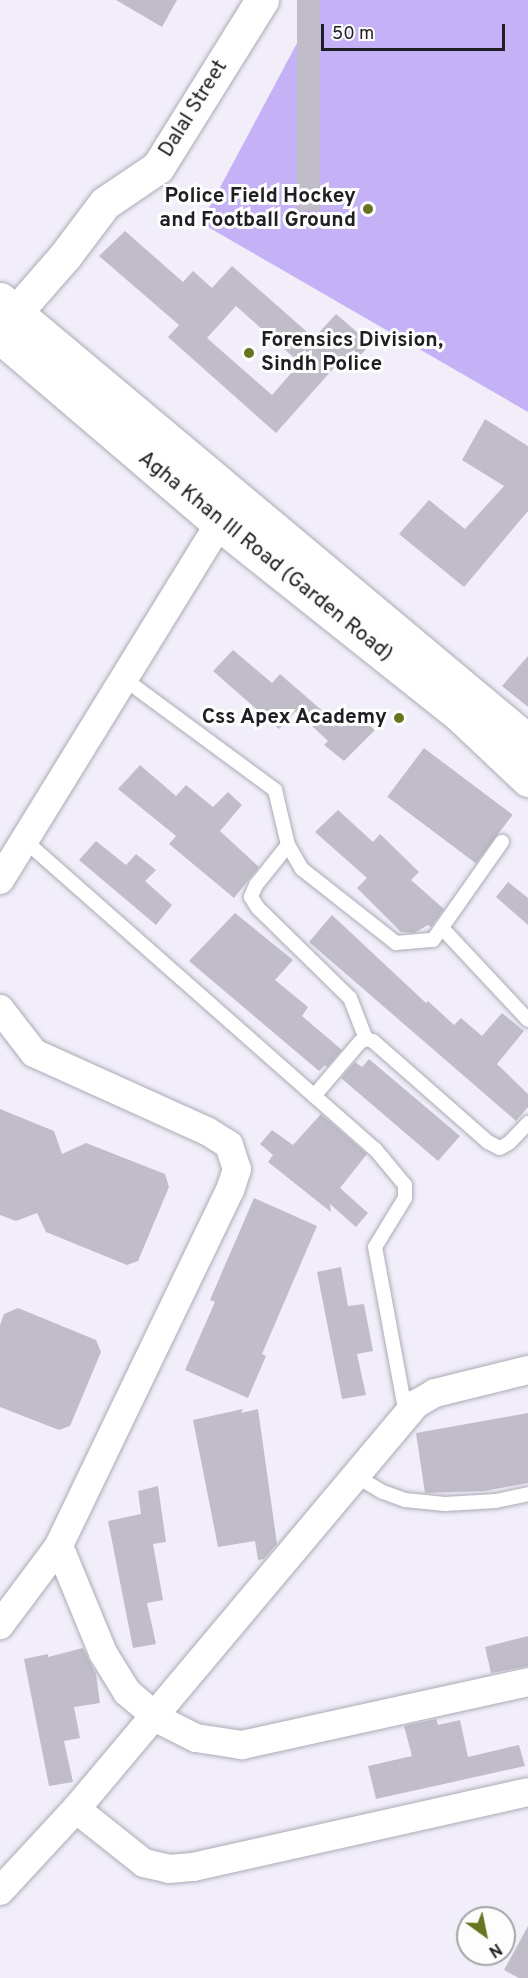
<!DOCTYPE html>
<style>
body{margin:0}
#map{position:relative;width:528px;height:1978px;overflow:hidden;background:#f1eefa;font-family:Overpass,sans-serif}
div>[style]{position:absolute}
[style*='--x']{left:calc(var(--x)*1px);top:calc(var(--y)*1px);width:calc(var(--w)*1px);rotate:calc(var(--a)*1deg)}
.green>*{inset:0;background:#c5b2f6}
.building>*{inset:0;background:#c0bdc9;transform-origin:0 0}
.roads{filter:drop-shadow(0 0 2px #adaab6) drop-shadow(0 0 2px #adaab6)}
.service>*{height:14px;margin:-7px;padding:0 7px;transform-origin:7px;border-radius:7px;background:#fff}
.minor>*{height:28px;margin:-14px;padding:0 14px;transform-origin:14px;border-radius:14px;background:#fff}
.tertiary>*{height:33px;margin:-16.5px;padding:0 16.5px;transform-origin:16.5px;border-radius:16.5px;background:#fff}
.secondary>*{height:33px;margin:-16.5px;padding:0 16.5px;transform-origin:16.5px;border-radius:16.5px;background:#fff}
.dots>*{width:16px;height:16px;translate:-50% -50%;box-sizing:border-box;border:3px solid #fdfdfd;border-radius:50%}
span{translate:-50% -50%;white-space:nowrap;text-align:center;line-height:1.15;-webkit-text-stroke:6px #fdfdfd;paint-order:stroke}
.street-label{font-size:21px;color:#1f1e22}
.poi-label{font-size:21px;color:#1f1e22;font-weight:700}
.right{translate:-100% -50%;text-align:right}
.left{translate:0 -50%;text-align:left}
.north{position:absolute;left:456px;top:1906px;width:60px;height:60px;box-sizing:border-box;background:#fdfdfd;border:2px solid #a4a4a5;border-radius:50%;rotate:147deg;font-size:16px;font-weight:700;line-height:24px;text-align:center;color:#1f1e22}
.north::after{content:'';display:block;margin:auto;width:21px;height:27px;background:#68741f;clip-path:polygon(50% 0,100% 100%,50% 72%,0 100%)}
.scale{position:absolute;left:321px;top:24px;width:184px;height:27px;box-sizing:border-box;border:3px solid #1f1e22;border-top:0;padding-left:8px;font-size:18px;line-height:21px;white-space:nowrap;color:#1f1e22;-webkit-text-stroke:4px #fdfdfd;paint-order:stroke}
</style>
<div id="map">
<div class="green">
<i style="clip-path:polygon(320px 0,528px 0,528px 412px,201px 223px)"></i>
</div>
<div class="building">
<i style="clip-path:polygon(116px 0,177px 0,162px 27px)"></i>
<i style="left:297px;top:0;width:23px;height:211px"></i>
<i style="clip-path:polygon(evenodd,125px 231px,183px 282px,193px 271px,212px 288px,232px 266px,314px 338px,336px 314px,371px 344px,348px 368px,340px 361px,276px 433px,168px 337px,179px 325px,99px 256px,125px 231px,236px 306px,300px 363px,272px 395px,207px 338px,236px 306px)"></i>
<i style="clip-path:polygon(485px 419px,528px 446px,528px 511px,464px 587px,399px 534px,429px 500px,465px 529px,504px 486px,462px 460px)"></i>
<i style="clip-path:polygon(233px 650px,272px 683px,280px 674px,341px 727px,355px 713px,375px 730px,344px 761px,324px 745px,328px 741px,296px 711px,279px 729px,213px 671px)"></i>
<i style="clip-path:polygon(528px 656px,528px 707px,502px 686px)"></i>
<i style="left:424px;top:748px;width:111px;height:61px;rotate:37deg"></i>
<i style="clip-path:polygon(140px 765px,176px 796px,186px 785px,213px 807px,228px 792px,242px 805px,220px 831px,259px 867px,234px 898px,169px 844px,176px 836px,118px 789px)"></i>
<i style="clip-path:polygon(338px 810px,373px 842px,380px 834px,419px 872px,411px 880px,444px 909px,431px 927px,428px 925px,414px 933px,401px 932px,357px 888px,367px 878px,315px 832px)"></i>
<i style="clip-path:polygon(96px 841px,126px 865px,136px 854px,156px 870px,145px 881px,172px 905px,156px 925px,79px 860px)"></i>
<i style="clip-path:polygon(508px 882px,528px 898px,528px 925px,496px 897px)"></i>
<i style="clip-path:polygon(235px 913px,293px 960px,275px 980px,308px 1007px,302px 1016px,342px 1050px,327px 1067px,325px 1065px,319px 1071px,189px 961px)"></i>
<i style="clip-path:polygon(332px 915px,426px 1003px,428px 1001px,454px 1025px,461px 1018px,482px 1036px,502px 1013px,524px 1031px,497px 1064px,528px 1094px,528px 1107px,516px 1121px,309px 942px)"></i>
<i style="clip-path:polygon(369px 1059px,460px 1136px,438px 1161px,341px 1078px,355px 1062px,362px 1067px)"></i>
<i style="clip-path:polygon(0 1109px,54px 1131px,62px 1154px,86px 1143px,165px 1174px,169px 1187px,138px 1261px,127px 1265px,46px 1232px,37px 1213px,16px 1221px,0 1215px)"></i>
<i style="clip-path:polygon(321px 1114px,367px 1154px,340px 1188px,368px 1213px,356px 1227px,330px 1204px,331px 1212px,268px 1162px,273px 1155px,260px 1144px,272px 1130px,293px 1145px)"></i>
<i style="clip-path:polygon(254px 1198px,317px 1226px,262px 1354px,266px 1356px,248px 1398px,185px 1370px,215px 1302px,210px 1300px)"></i>
<i style="clip-path:polygon(341px 1267px,348px 1306px,364px 1304px,373px 1351px,357px 1354px,366px 1395px,342px 1399px,317px 1272px)"></i>
<i style="clip-path:polygon(18px 1308px,96px 1340px,101px 1352px,70px 1426px,59px 1430px,0 1407px,0 1325px,4px 1314px)"></i>
<i style="clip-path:polygon(243px 1409px,241px 1413px,258px 1409px,277px 1544px,264px 1559px,258px 1560px,255px 1541px,218px 1547px,193px 1420px)"></i>
<i style="clip-path:polygon(528px 1413px,528px 1483px,485px 1491px,425px 1493px,416px 1433px)"></i>
<i style="clip-path:polygon(158px 1486px,166px 1542px,153px 1544px,163px 1600px,147px 1603px,156px 1644px,133px 1648px,108px 1521px,141px 1514px,138px 1491px)"></i>
<i style="clip-path:polygon(528px 1636px,528px 1666px,491px 1673px,485px 1647px)"></i>
<i style="clip-path:polygon(83px 1648px,96px 1674px,100px 1703px,74px 1707px,80px 1738px,64px 1741px,73px 1782px,49px 1786px,24px 1659px,48px 1654px,48px 1657px)"></i>
<i style="clip-path:polygon(436px 1719px,438px 1725px,460px 1720px,468px 1757px,519px 1745px,525px 1766px,376px 1799px,368px 1766px,412px 1756px,404px 1726px)"></i>
<i style="clip-path:polygon(528px 1926px,528px 1978px,519px 1978px,504px 1970px)"></i>
</div>
<div class="roads">
<div class="service">
<i style="--x:123;--y:678;--w:189;--a:36.4"></i>
<i style="--x:275;--y:790;--w:57;--a:76.7"></i>
<i style="--x:288;--y:845;--w:28;--a:60"></i>
<i style="--x:302;--y:869;--w:120;--a:38.2"></i>
<i style="--x:396;--y:943;--w:37;--a:-5"></i>
<i style="--x:433;--y:940;--w:120;--a:-54.9"></i>
<i style="--x:23;--y:839;--w:469;--a:41.4"></i>
<i style="--x:375;--y:1149;--w:47;--a:50.2"></i>
<i style="--x:405;--y:1185;--w:13;--a:90"></i>
<i style="--x:405;--y:1198;--w:57;--a:121.5"></i>
<i style="--x:375;--y:1247;--w:171;--a:79.5"></i>
<i style="--x:288;--y:845;--w:51;--a:128.7"></i>
<i style="--x:256;--y:885;--w:13;--a:113"></i>
<i style="--x:251;--y:897;--w:13;--a:58"></i>
<i style="--x:258;--y:908;--w:129;--a:44.4"></i>
<i style="--x:350;--y:998;--w:44;--a:68.7"></i>
<i style="--x:366;--y:1039;--w:7;--a:16"></i>
<i style="--x:373;--y:1041;--w:153;--a:41.3"></i>
<i style="--x:488;--y:1142;--w:13;--a:27"></i>
<i style="--x:500;--y:1148;--w:10;--a:-29"></i>
<i style="--x:509;--y:1143;--w:28;--a:-46"></i>
<i style="--x:442;--y:928;--w:126;--a:46.9"></i>
<i style="--x:314;--y:1096;--w:71;--a:-49.6"></i>
<i style="--x:360;--y:1042;--w:7;--a:-27"></i>
<i style="--x:356;--y:1476;--w:31;--a:31"></i>
<i style="--x:383;--y:1492;--w:23;--a:20"></i>
<i style="--x:405;--y:1500;--w:40;--a:5.7"></i>
<i style="--x:445;--y:1504;--w:51;--a:-3.4"></i>
<i style="--x:496;--y:1501;--w:33;--a:-12"></i>
</div>
<div class="minor">
<i style="--x:0;--y:880;--w:418;--a:-58.4"></i>
<i style="--x:0;--y:1009;--w:56;--a:52.3"></i>
<i style="--x:34;--y:1053;--w:190;--a:24.3"></i>
<i style="--x:207;--y:1131;--w:26;--a:32"></i>
<i style="--x:229;--y:1145;--w:25;--a:72"></i>
<i style="--x:237;--y:1169;--w:22;--a:108"></i>
<i style="--x:230;--y:1190;--w:395;--a:115.7"></i>
<i style="--x:59;--y:1546;--w:99;--a:126.8"></i>
<i style="--x:59;--y:1546;--w:116;--a:67.6"></i>
<i style="--x:103;--y:1653;--w:46;--a:58.4"></i>
<i style="--x:127;--y:1692;--w:43;--a:40.3"></i>
<i style="--x:160;--y:1720;--w:40;--a:26.6"></i>
<i style="--x:196;--y:1738;--w:47;--a:8.7"></i>
<i style="--x:242;--y:1745;--w:293;--a:-12.4"></i>
<i style="--x:76;--y:1809;--w:87;--a:38.5"></i>
<i style="--x:144;--y:1863;--w:26;--a:13"></i>
<i style="--x:169;--y:1869;--w:24;--a:-5"></i>
<i style="--x:193;--y:1867;--w:343;--a:-12.6"></i>
<i style="--x:0;--y:1891;--w:112;--a:-47.2"></i>
<i style="--x:76;--y:1809;--w:529;--a:-49.99"></i>
<i style="--x:416;--y:1404;--w:22;--a:-30"></i>
<i style="--x:435;--y:1393;--w:96;--a:-13.9"></i>
</div>
<div class="tertiary">
<i style="--x:16;--y:312;--w:74;--a:-48.8"></i>
<i style="--x:65;--y:256;--w:66;--a:-53"></i>
<i style="--x:105;--y:203;--w:64;--a:-34.2"></i>
<i style="--x:158;--y:167;--w:197;--a:-58.1"></i>
</div>
<div class="secondary">
<i style="--x:0;--y:299;--w:689;--a:39.93"></i>
<i style="--x:0;--y:337;--w:288;--a:40.5"></i>
<i style="--x:219;--y:524;--w:307;--a:38.5"></i>
<i style="--x:459;--y:715;--w:95;--a:43.3"></i>
</div>
</div>
<div class="dots">
<i style="left:368px;top:209px;background:#68741f"></i>
<i style="left:249px;top:353px;background:#68741f"></i>
<i style="left:399px;top:718px;background:#68741f"></i>
</div>
<div class="street-label">
<span style="left:194px;top:109px;rotate:-58deg">Dalal Street</span>
<span style="left:265px;top:557px;rotate:39deg">Agha Khan III Road (Garden Road)</span>
</div>
<div class="poi-label">
<span class="right" style="left:356px;top:209px">Police Field Hockey<br>and Football Ground</span>
<span class="left" style="left:261px;top:353px">Forensics Division,<br>Sindh Police</span>
<span class="right" style="left:387px;top:718px">Css Apex Academy</span>
</div>
<div class="north">N</div>
<div class="scale">50 m</div>
</div>
